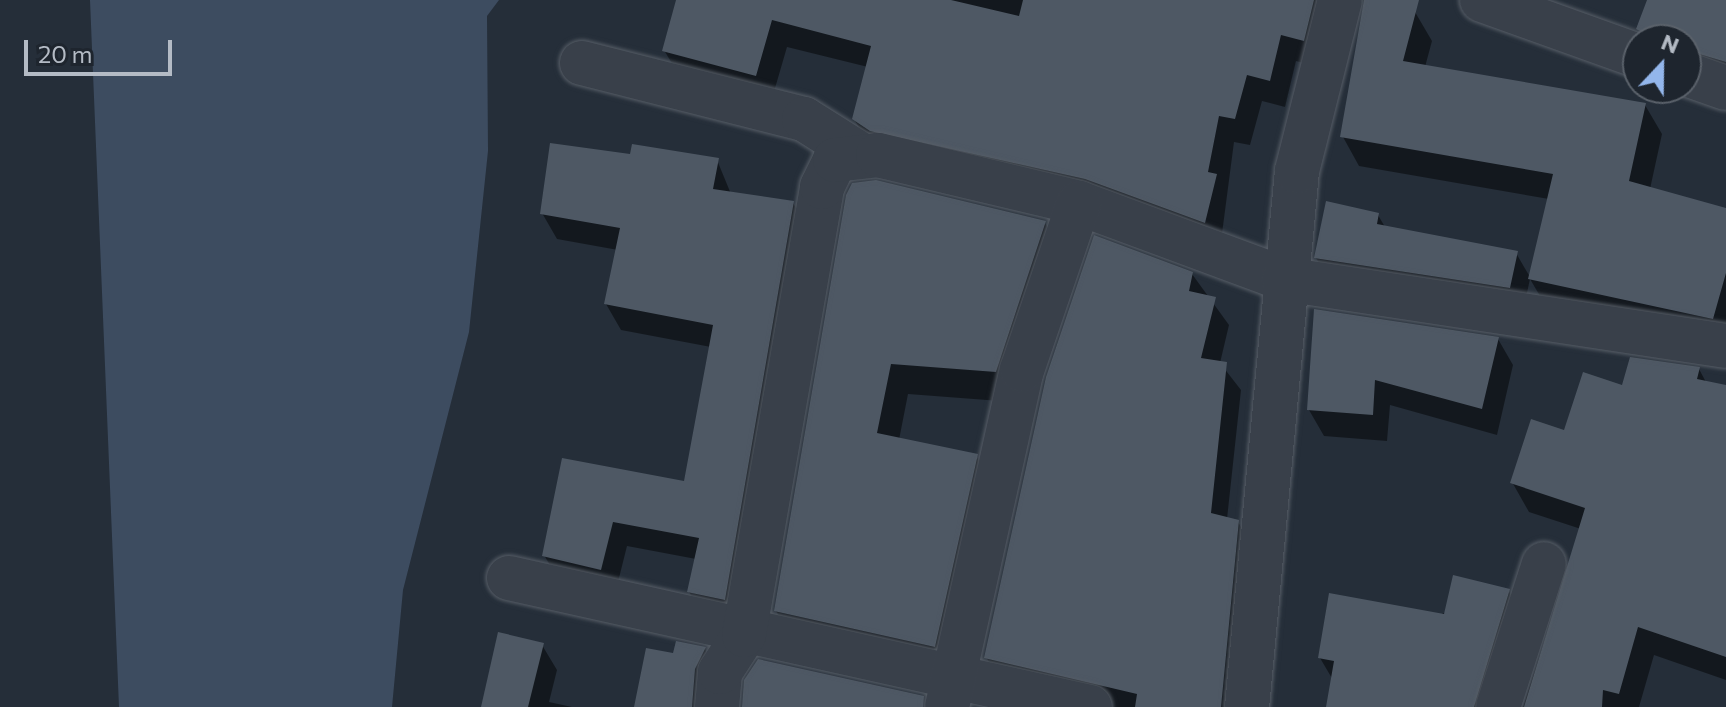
<!DOCTYPE html>
<style>
body{margin:0}
#map{position:relative;width:1726px;height:707px;overflow:hidden;background:#252e39;font-family:Commissioner,sans-serif}
div>[style]{position:absolute}
[style*='--x']{left:calc(var(--x)*1px);top:calc(var(--y)*1px);width:calc(var(--w)*1px);rotate:calc(var(--a)*1deg)}
.water>*{inset:0;background:#3d4c60}
.shadow>*{inset:0;background:#0007}
.building>*{inset:0;background:#4e5864}
.roads{filter:drop-shadow(0 0 2px #575e67) drop-shadow(0 0 2px #575e67)}
.minor>*{height:44px;margin:-22px;padding:0 22px;transform-origin:22px;border-radius:22px;background:#39404a}
span{translate:-50% -50%;white-space:nowrap;text-align:center;line-height:1.15;-webkit-text-stroke:6px #1e252e;paint-order:stroke}
.north{position:absolute;left:1622px;top:24px;width:80px;height:80px;box-sizing:border-box;background:#1e252e;border:2px solid #5a616a;border-radius:50%;rotate:22deg;font-size:22px;font-weight:700;line-height:32px;text-align:center;color:#b4bbc5}
.north::after{content:'';display:block;margin:auto;width:28px;height:36px;background:#93b6eb;clip-path:polygon(50% 0,100% 100%,50% 72%,0 100%)}
.scale{position:absolute;left:24px;top:40px;width:148px;height:36px;box-sizing:border-box;border:4px solid #b4bbc5;border-top:0;padding-left:10px;font-size:24px;line-height:28px;white-space:nowrap;color:#b4bbc5;-webkit-text-stroke:6px #1e252e;paint-order:stroke}
</style>
<div id="map">
<div class="water">
<i style="clip-path:polygon(90px 0,499px 0,487px 16px,488px 151px,469px 332px,403px 590px,392px 707px,119px 707px)"></i>
</div>
<div class="shadow">
<i style="clip-path:polygon(678px 0,1325px 0,1319px 67px,1296px 61px,1285px 107px,1262px 101px,1250px 145px,1234px 142px,1220px 249px,870px 146px,854px 119px,868px 67px,787px 47px,771px 102px,680px 77px,664px 50px)"></i>
<i style="clip-path:polygon(1366px 0,1415px 12px,1432px 41px,1425px 67px,1645px 105px,1662px 134px,1650px 189px,1726px 210px,1726px 346px,1547px 308px,1530px 279px,1523px 311px,1330px 282px,1316px 258px,1378px 215px,1385px 227px,1516px 253px,1530px 277px,1549px 199px,1359px 166px,1343px 137px)"></i>
<i style="clip-path:polygon(1648px 0,1726px 0,1726px 89px,1686px 85px,1686px 40px,1645px 40px,1638px 29px)"></i>
<i style="clip-path:polygon(632px 156px,717px 160px,731px 194px,793px 203px,808px 228px,739px 625px,704px 617px,689px 592px,696px 559px,627px 546px,615px 594px,559px 581px,544px 555px,686px 484px,711px 347px,621px 330px,606px 304px,618px 250px,557px 239px,542px 213px)"></i>
<i style="clip-path:polygon(848px 195px,1045px 223px,1063px 254px,1013px 402px,908px 394px,899px 440px,976px 456px,994px 487px,952px 677px,794px 642px,776px 611px)"></i>
<i style="clip-path:polygon(1192px 274px,1229px 325px,1220px 363px,1241px 390px,1227px 519px,1238px 522px,1253px 548px,1240px 707px,1096px 707px,1001px 683px,986px 657px)"></i>
<i style="clip-path:polygon(1316px 311px,1498px 339px,1513px 365px,1497px 435px,1390px 405px,1387px 441px,1324px 436px,1309px 410px)"></i>
<i style="clip-path:polygon(1699px 369px,1707px 384px,1726px 387px,1726px 680px,1654px 655px,1639px 707px,1523px 707px,1581px 529px,1529px 512px,1512px 482px,1624px 388px)"></i>
<i style="clip-path:polygon(1508px 590px,1525px 620px,1500px 707px,1328px 707px,1333px 680px,1320px 658px)"></i>
<i style="clip-path:polygon(542px 645px,557px 670px,549px 702px,572px 707px,483px 707px)"></i>
<i style="clip-path:polygon(705px 649px,719px 674px,707px 707px,636px 707px,675px 656px)"></i>
</div>
<div class="building">
<i style="clip-path:polygon(676px 0,951px 0,1019px 16px,1023px 0,1314px 0,1304px 41px,1281px 35px,1270px 81px,1247px 75px,1235px 119px,1219px 116px,1208px 172px,1217px 174px,1205px 223px,1085px 179px,870px 131px,852px 119px,871px 46px,772px 20px,756px 76px,662px 51px)"></i>
<i style="clip-path:polygon(1364px 0,1419px 0,1403px 61px,1646px 103px,1629px 181px,1726px 208px,1726px 273px,1713px 319px,1528px 279px,1553px 174px,1340px 137px)"></i>
<i style="clip-path:polygon(1647px 0,1726px 0,1726px 62px,1686px 50px,1686px 40px,1657px 40px,1636px 29px)"></i>
<i style="clip-path:polygon(550px 143px,630px 154px,632px 144px,719px 158px,713px 189px,794px 201px,725px 600px,687px 592px,699px 538px,613px 522px,601px 570px,542px 556px,562px 458px,684px 481px,713px 325px,604px 304px,620px 228px,540px 214px)"></i>
<i style="clip-path:polygon(876px 180px,1046px 221px,996px 372px,891px 364px,877px 433px,978px 454px,935px 647px,774px 611px,846px 195px,852px 183px)"></i>
<i style="clip-path:polygon(1326px 201px,1379px 213px,1377px 224px,1518px 251px,1510px 288px,1314px 258px)"></i>
<i style="clip-path:polygon(1094px 235px,1193px 272px,1189px 291px,1216px 297px,1201px 358px,1227px 362px,1211px 513px,1239px 520px,1221px 707px,1135px 707px,1137px 694px,984px 658px,1046px 377px)"></i>
<i style="clip-path:polygon(1314px 309px,1499px 337px,1482px 409px,1375px 380px,1373px 415px,1307px 410px)"></i>
<i style="clip-path:polygon(1630px 357px,1700px 367px,1697px 379px,1726px 385px,1726px 657px,1638px 627px,1619px 694px,1603px 690px,1602px 707px,1524px 707px,1585px 508px,1510px 483px,1531px 419px,1564px 430px,1583px 372px,1622px 385px)"></i>
<i style="clip-path:polygon(1453px 575px,1510px 589px,1474px 707px,1326px 707px,1334px 661px,1318px 658px,1329px 593px,1444px 614px)"></i>
<i style="clip-path:polygon(498px 632px,544px 643px,528px 707px,481px 707px)"></i>
<i style="clip-path:polygon(676px 641px,706px 647px,695px 669px,692px 707px,634px 707px,646px 648px,673px 653px)"></i>
<i style="clip-path:polygon(758px 659px,924px 696px,923px 707px,742px 707px,744px 680px)"></i>
</div>
<div class="roads">
<div class="minor">
<i style="--x:1482;--y:0;--w:166;--a:19.7"></i>
<i style="--x:582;--y:63;--w:229;--a:14.2"></i>
<i style="--x:804;--y:119;--w:64;--a:32.2"></i>
<i style="--x:1686;--y:74;--w:42;--a:19.3"></i>
<i style="--x:509;--y:578;--w:595;--a:12.52"></i>
<i style="--x:717;--y:707;--w:35;--a:-85"></i>
<i style="--x:720;--y:672;--w:44;--a:-57"></i>
<i style="--x:744;--y:635;--w:455;--a:-80.1"></i>
<i style="--x:822;--y:187;--w:30;--a:-64"></i>
<i style="--x:835;--y:160;--w:43;--a:-6.6"></i>
<i style="--x:878;--y:155;--w:207;--a:13.4"></i>
<i style="--x:1079;--y:203;--w:219;--a:20.3"></i>
<i style="--x:1284;--y:279;--w:447;--a:8.6"></i>
<i style="--x:947;--y:707;--w:345;--a:-77.5"></i>
<i style="--x:1022;--y:370;--w:176;--a:-71.2"></i>
<i style="--x:1247;--y:707;--w:538;--a:-84.67"></i>
<i style="--x:1297;--y:171;--w:176;--a:-75.9"></i>
<i style="--x:1498;--y:707;--w:150;--a:-72.2"></i>
</div>
</div>
<div class="north">N</div>
<div class="scale">20 m</div>
</div>
